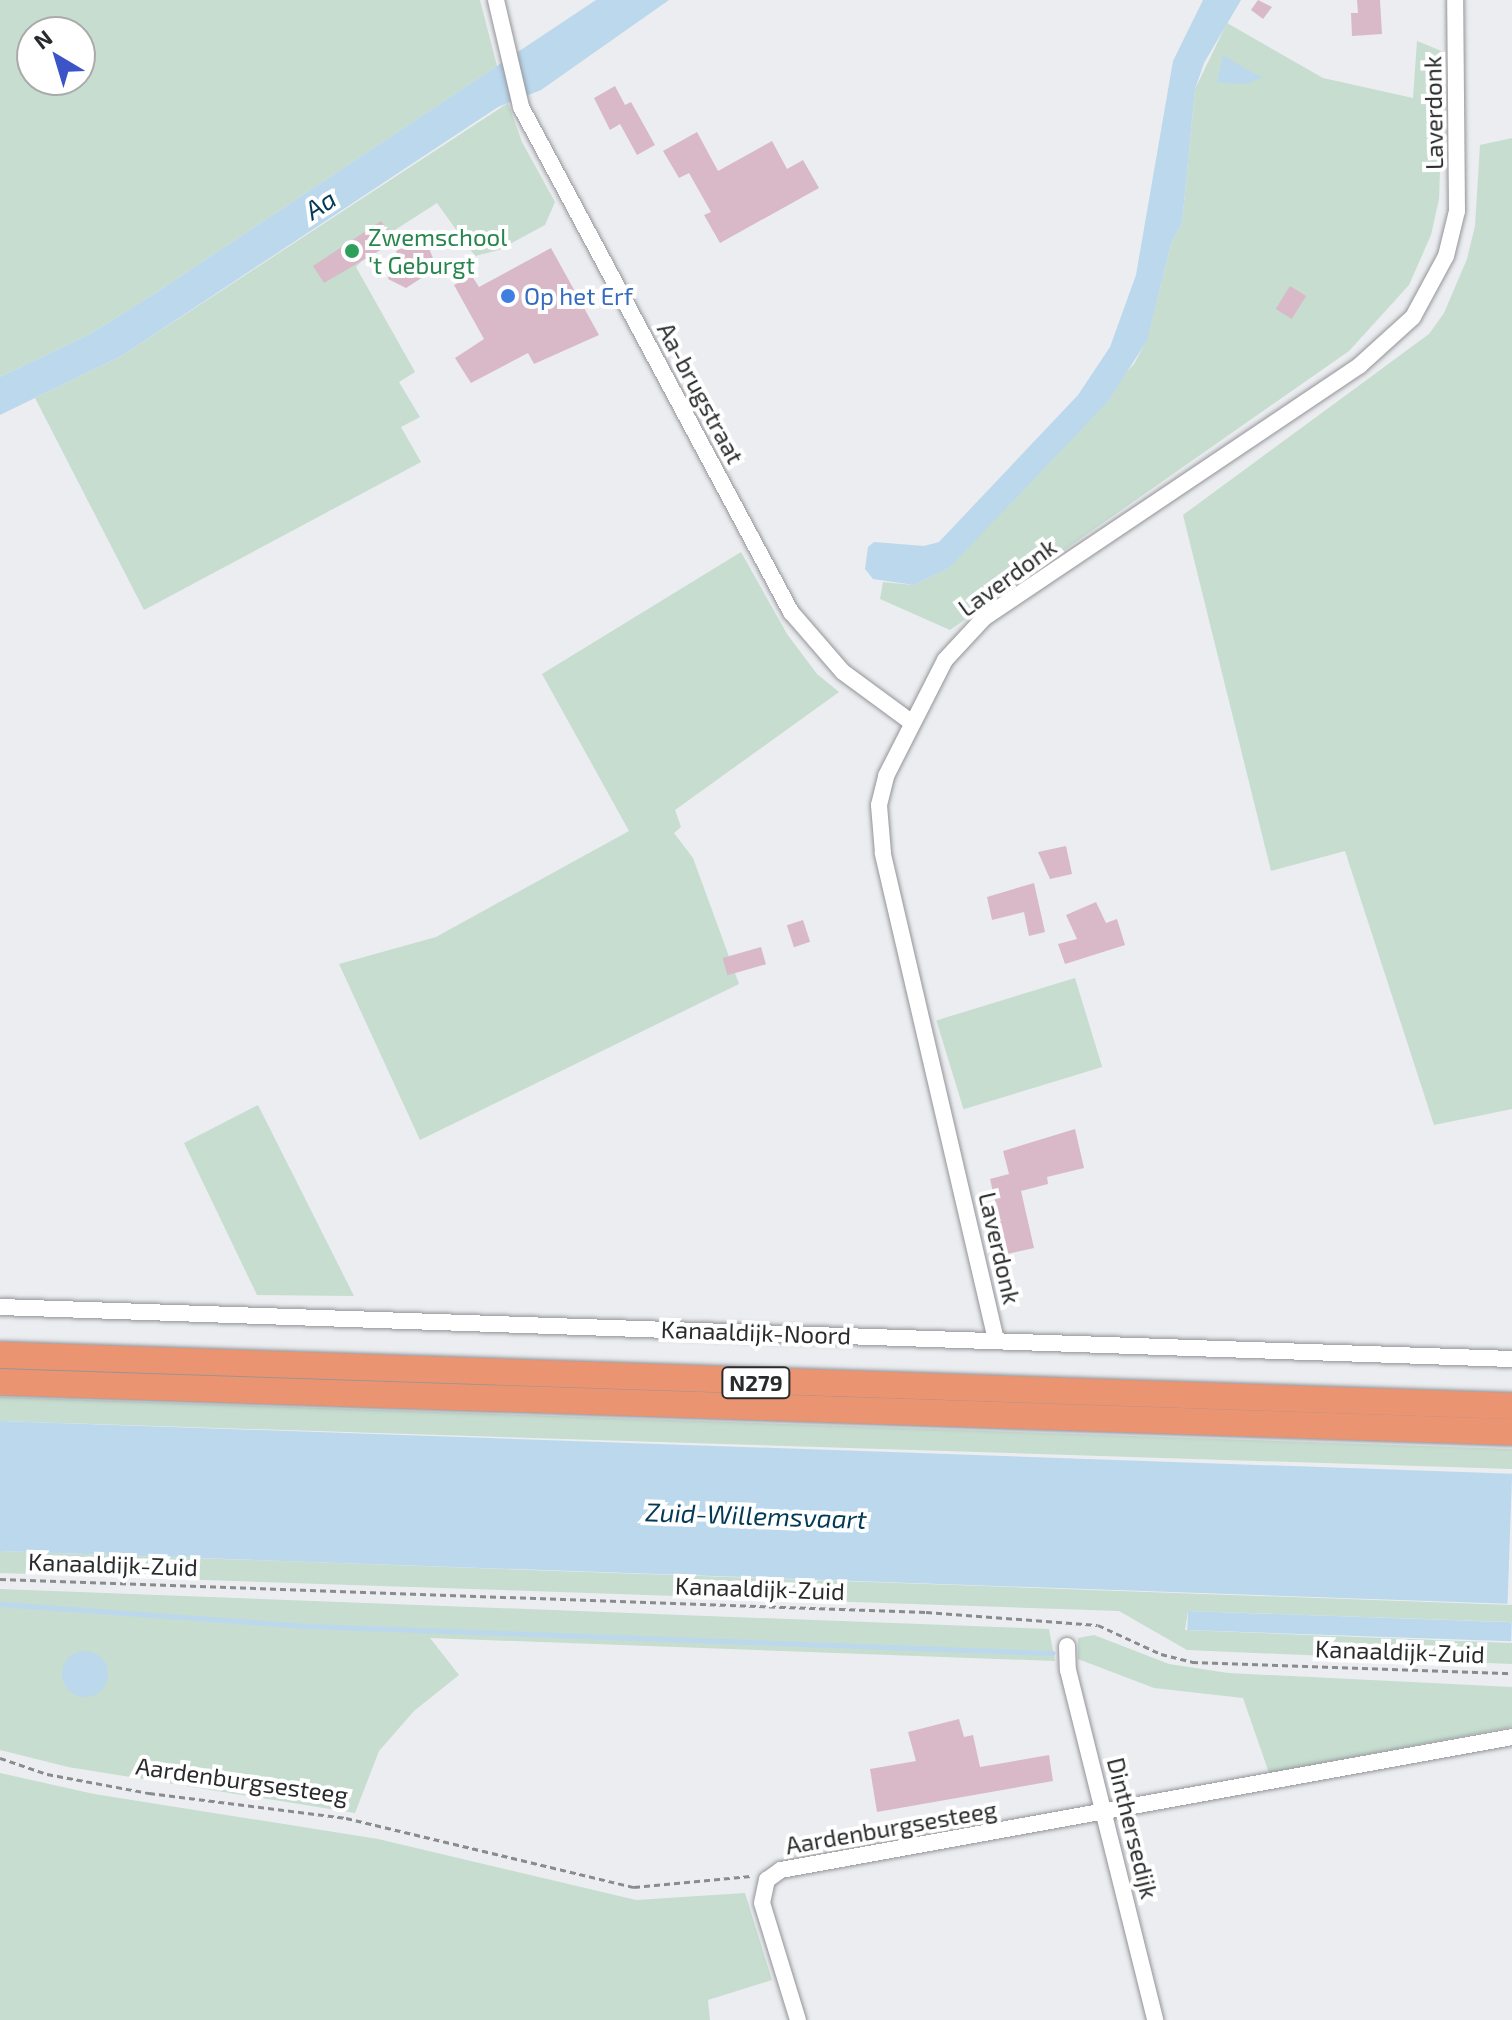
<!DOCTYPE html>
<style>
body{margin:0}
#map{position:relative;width:1512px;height:2020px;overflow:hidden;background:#ebedf0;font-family:"Exo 2",sans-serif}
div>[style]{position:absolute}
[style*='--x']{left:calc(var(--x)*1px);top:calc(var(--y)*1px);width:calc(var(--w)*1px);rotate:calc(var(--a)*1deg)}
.green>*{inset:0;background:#c6ddd0;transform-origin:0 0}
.water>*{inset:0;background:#bbd8ed;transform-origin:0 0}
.round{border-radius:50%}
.stream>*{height:5px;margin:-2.5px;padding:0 2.5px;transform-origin:2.5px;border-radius:2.5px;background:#bbd8ed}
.building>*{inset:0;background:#d9b9c8;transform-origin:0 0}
.path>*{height:3px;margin-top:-1.5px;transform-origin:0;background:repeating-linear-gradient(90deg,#898b8d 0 6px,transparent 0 10px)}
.roads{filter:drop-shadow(0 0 2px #939498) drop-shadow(0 0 2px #939498)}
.minor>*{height:16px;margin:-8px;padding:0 8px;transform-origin:8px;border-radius:8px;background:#fff}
.trunk>*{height:26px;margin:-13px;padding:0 13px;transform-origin:13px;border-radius:13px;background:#eb9472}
.dots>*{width:22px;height:22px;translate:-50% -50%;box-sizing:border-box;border:4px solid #fff;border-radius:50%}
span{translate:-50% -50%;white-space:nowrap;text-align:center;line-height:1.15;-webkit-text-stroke:8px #fff;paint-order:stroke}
.shield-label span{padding:2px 6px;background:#fff;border:2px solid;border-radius:6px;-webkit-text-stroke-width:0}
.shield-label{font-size:22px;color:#2a2b2c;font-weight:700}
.street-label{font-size:24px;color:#2a2b2c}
.leisure-label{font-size:24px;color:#27864d}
.left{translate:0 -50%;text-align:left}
.shop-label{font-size:24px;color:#366cbe}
.water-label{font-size:26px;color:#033a56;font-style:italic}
.north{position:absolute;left:16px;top:16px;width:80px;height:80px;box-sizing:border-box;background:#fff;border:2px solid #aaaaab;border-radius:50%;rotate:322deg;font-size:22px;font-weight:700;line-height:32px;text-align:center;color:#2a2b2c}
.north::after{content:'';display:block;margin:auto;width:28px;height:36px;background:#3b55c8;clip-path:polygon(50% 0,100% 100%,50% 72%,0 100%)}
</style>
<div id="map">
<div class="green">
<i style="clip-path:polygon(evenodd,0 0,480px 0,497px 66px,154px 294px,90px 334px,0 377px,0 0,32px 32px,80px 32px,80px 80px,32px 80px,32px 32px)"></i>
<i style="clip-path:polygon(1227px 23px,1323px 78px,1413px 98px,1417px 41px,1444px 52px,1439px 199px,1431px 235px,1409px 285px,1349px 351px,950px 630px,880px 599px,883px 582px,914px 585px,949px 568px,1134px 364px,1147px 340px,1171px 244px,1182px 223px,1195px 89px)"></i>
<i style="clip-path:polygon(508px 103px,522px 142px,555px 202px,545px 225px,499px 250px,475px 256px,437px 203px,384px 237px,356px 267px,415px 372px,399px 382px,420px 417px,401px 427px,421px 462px,144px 610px,35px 398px,123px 355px)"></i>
<i style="clip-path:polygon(1512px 138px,1512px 1109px,1434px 1125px,1345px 851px,1271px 871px,1183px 515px,1429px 334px,1444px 313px,1467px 259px,1475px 226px,1480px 145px)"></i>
<i style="clip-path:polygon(741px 552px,787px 634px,817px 674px,839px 692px,675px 810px,681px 827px,674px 833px,693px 858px,739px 984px,420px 1140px,339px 964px,436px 937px,629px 831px,542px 674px)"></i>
<i style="left:1075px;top:978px;width:93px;height:145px;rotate:73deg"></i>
<i style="clip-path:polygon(258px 1105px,354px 1296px,257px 1295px,184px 1143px)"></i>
<i style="clip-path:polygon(0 1397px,1512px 1449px,1512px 1469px,0 1421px)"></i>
<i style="clip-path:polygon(0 1551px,1512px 1605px,1512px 1622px,1188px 1611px,1185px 1630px,1512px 1643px,1512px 1664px,1187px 1650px,1119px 1611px,0 1573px)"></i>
<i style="clip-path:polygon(0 1589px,1049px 1629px,1055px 1661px,430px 1638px,459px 1675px,414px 1711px,379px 1751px,355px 1813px,68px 1767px,0 1750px)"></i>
<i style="clip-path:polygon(1094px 1635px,1169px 1664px,1228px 1673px,1512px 1687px,1512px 1727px,1269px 1773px,1243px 1698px,1154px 1688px,1078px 1659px,1078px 1638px)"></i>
<i style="clip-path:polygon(0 1773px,94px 1794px,378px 1839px,636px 1900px,745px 1893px,772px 1980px,708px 2000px,710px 2020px,0 2020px)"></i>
</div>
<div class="water">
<i style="clip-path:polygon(596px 0,669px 0,541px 90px,498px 107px,123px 355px,0 415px,0 377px,90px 334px,154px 294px)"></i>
<i style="clip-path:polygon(1203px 0,1241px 0,1204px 63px,1195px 89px,1182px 223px,1171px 244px,1147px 341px,1108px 401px,949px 568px,914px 585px,873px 579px,865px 569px,868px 547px,874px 542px,924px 546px,939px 542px,1078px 395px,1110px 347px,1136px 275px,1173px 61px)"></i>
<i style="clip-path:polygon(1223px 55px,1253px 73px,1263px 77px,1246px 84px,1217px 82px)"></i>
<i style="left:0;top:1421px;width:1513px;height:130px;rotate:2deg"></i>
<i style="left:1188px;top:1611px;width:324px;height:19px;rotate:2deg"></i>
<i class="round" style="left:62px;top:1651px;width:46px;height:46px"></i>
</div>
<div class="stream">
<i style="--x:0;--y:1604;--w:307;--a:4.1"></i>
<i style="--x:306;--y:1626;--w:747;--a:2.07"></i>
</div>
<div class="building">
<i style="clip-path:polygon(1258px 0,1272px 7px,1263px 19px,1251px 10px)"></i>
<i style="clip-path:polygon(1357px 0,1380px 0,1382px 34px,1352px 36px,1351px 13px,1358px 13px)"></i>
<i style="clip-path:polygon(615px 86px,625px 105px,631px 102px,655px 145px,637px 155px,620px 124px,610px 130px,594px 98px)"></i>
<i style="clip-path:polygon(697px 132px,718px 171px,772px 141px,787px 169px,803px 160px,819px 188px,720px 243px,704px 215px,711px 212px,689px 173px,679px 178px,663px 151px)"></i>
<i style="clip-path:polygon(381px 221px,387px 229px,384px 248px,324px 283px,313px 266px)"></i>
<i style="clip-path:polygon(426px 241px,437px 268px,406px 288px,388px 279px,397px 250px)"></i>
<i style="clip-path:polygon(551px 248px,599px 335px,534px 364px,528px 353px,471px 383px,455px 358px,484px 339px,454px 285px,472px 276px,479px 287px)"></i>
<i style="left:1290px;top:286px;width:19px;height:27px;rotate:32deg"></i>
<i style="clip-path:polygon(1066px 846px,1072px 874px,1050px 879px,1038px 852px)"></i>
<i style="clip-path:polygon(1034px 883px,1045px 932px,1029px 936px,1024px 912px,992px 920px,987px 897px)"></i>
<i style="clip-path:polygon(1096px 902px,1106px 923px,1117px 919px,1125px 945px,1065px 964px,1058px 944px,1077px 939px,1066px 915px)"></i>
<i style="left:803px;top:920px;width:23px;height:17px;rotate:72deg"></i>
<i style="left:761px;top:947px;width:18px;height:40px;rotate:74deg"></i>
<i style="clip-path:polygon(1075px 1129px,1084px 1168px,1047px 1177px,1048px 1184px,1021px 1191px,1034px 1248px,1007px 1254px,990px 1179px,1009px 1174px,1003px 1151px)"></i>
<i style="clip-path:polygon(959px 1719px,964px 1737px,973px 1735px,980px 1767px,1049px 1755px,1053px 1781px,877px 1812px,870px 1769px,916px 1761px,908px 1732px)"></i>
</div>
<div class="path">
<i style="--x:0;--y:1579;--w:927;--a:2.04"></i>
<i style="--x:926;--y:1612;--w:172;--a:4.3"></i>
<i style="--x:1098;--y:1625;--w:69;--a:24.7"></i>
<i style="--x:1161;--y:1654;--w:32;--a:14"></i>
<i style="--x:1192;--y:1662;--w:320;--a:2"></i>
<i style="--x:0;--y:1758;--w:50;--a:18.8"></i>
<i style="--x:47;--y:1774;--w:104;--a:10.6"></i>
<i style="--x:149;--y:1793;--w:199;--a:7.2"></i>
<i style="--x:346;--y:1818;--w:296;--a:13.5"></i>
<i style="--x:634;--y:1887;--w:117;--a:-5.4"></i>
</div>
<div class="roads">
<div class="minor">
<i style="--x:496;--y:0;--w:110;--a:76.8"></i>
<i style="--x:521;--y:107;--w:573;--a:61.87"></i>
<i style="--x:791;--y:612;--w:79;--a:49.1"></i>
<i style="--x:843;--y:672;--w:84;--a:36.3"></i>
<i style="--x:0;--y:1307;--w:1513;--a:1.97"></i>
<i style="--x:996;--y:1340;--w:500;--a:-103.1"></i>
<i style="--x:883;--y:853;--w:48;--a:-94.8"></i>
<i style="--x:879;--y:805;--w:30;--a:-76"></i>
<i style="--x:886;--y:776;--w:130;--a:-63"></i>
<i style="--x:945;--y:660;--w:57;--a:-47.1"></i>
<i style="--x:984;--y:618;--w:452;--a:-33.9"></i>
<i style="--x:1359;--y:366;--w:73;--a:-42.2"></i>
<i style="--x:1413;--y:317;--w:69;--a:-61.6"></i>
<i style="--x:1446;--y:256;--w:46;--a:-76.3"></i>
<i style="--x:1457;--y:211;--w:211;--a:-90.5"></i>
<i style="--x:1067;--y:1646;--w:24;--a:88"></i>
<i style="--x:1068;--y:1670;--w:361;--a:76"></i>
<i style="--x:798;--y:2020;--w:122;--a:-107.1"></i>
<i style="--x:762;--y:1903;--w:24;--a:-78"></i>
<i style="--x:767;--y:1880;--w:17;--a:-36"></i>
<i style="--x:781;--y:1870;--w:743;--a:-10.31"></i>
</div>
<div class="trunk">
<i style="--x:0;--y:1355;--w:1513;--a:1.93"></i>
<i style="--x:0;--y:1382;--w:1513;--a:1.89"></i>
</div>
</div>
<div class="dots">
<i style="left:352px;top:251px;background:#2e9e5b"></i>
<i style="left:508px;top:296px;background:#3f7fe0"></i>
</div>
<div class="shield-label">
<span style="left:756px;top:1383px">N279</span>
</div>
<div class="street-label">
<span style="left:1433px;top:113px;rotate:-91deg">Laverdonk</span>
<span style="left:701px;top:393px;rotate:62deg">Aa-brugstraat</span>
<span style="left:1007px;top:577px;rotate:-36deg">Laverdonk</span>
<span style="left:1000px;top:1248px;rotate:77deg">Laverdonk</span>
<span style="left:756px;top:1332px;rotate:2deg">Kanaaldijk-Noord</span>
<span style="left:113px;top:1564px;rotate:2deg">Kanaaldijk-Zuid</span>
<span style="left:760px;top:1588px;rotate:2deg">Kanaaldijk-Zuid</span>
<span style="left:1400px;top:1651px;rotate:2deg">Kanaaldijk-Zuid</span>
<span style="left:242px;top:1780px;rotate:8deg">Aardenburgsesteeg</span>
<span style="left:891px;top:1827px;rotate:-10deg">Aardenburgsesteeg</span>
<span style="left:1133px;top:1828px;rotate:76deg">Dinthersedijk</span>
</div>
<div class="leisure-label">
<span class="left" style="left:368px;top:251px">Zwemschool<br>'t Geburgt</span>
</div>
<div class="shop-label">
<span class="left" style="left:524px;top:296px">Op het Erf</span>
</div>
<div class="water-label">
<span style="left:320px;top:204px;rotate:-33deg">Aa</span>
<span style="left:756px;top:1515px;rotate:2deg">Zuid-Willemsvaart</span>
</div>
<div class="north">N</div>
</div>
